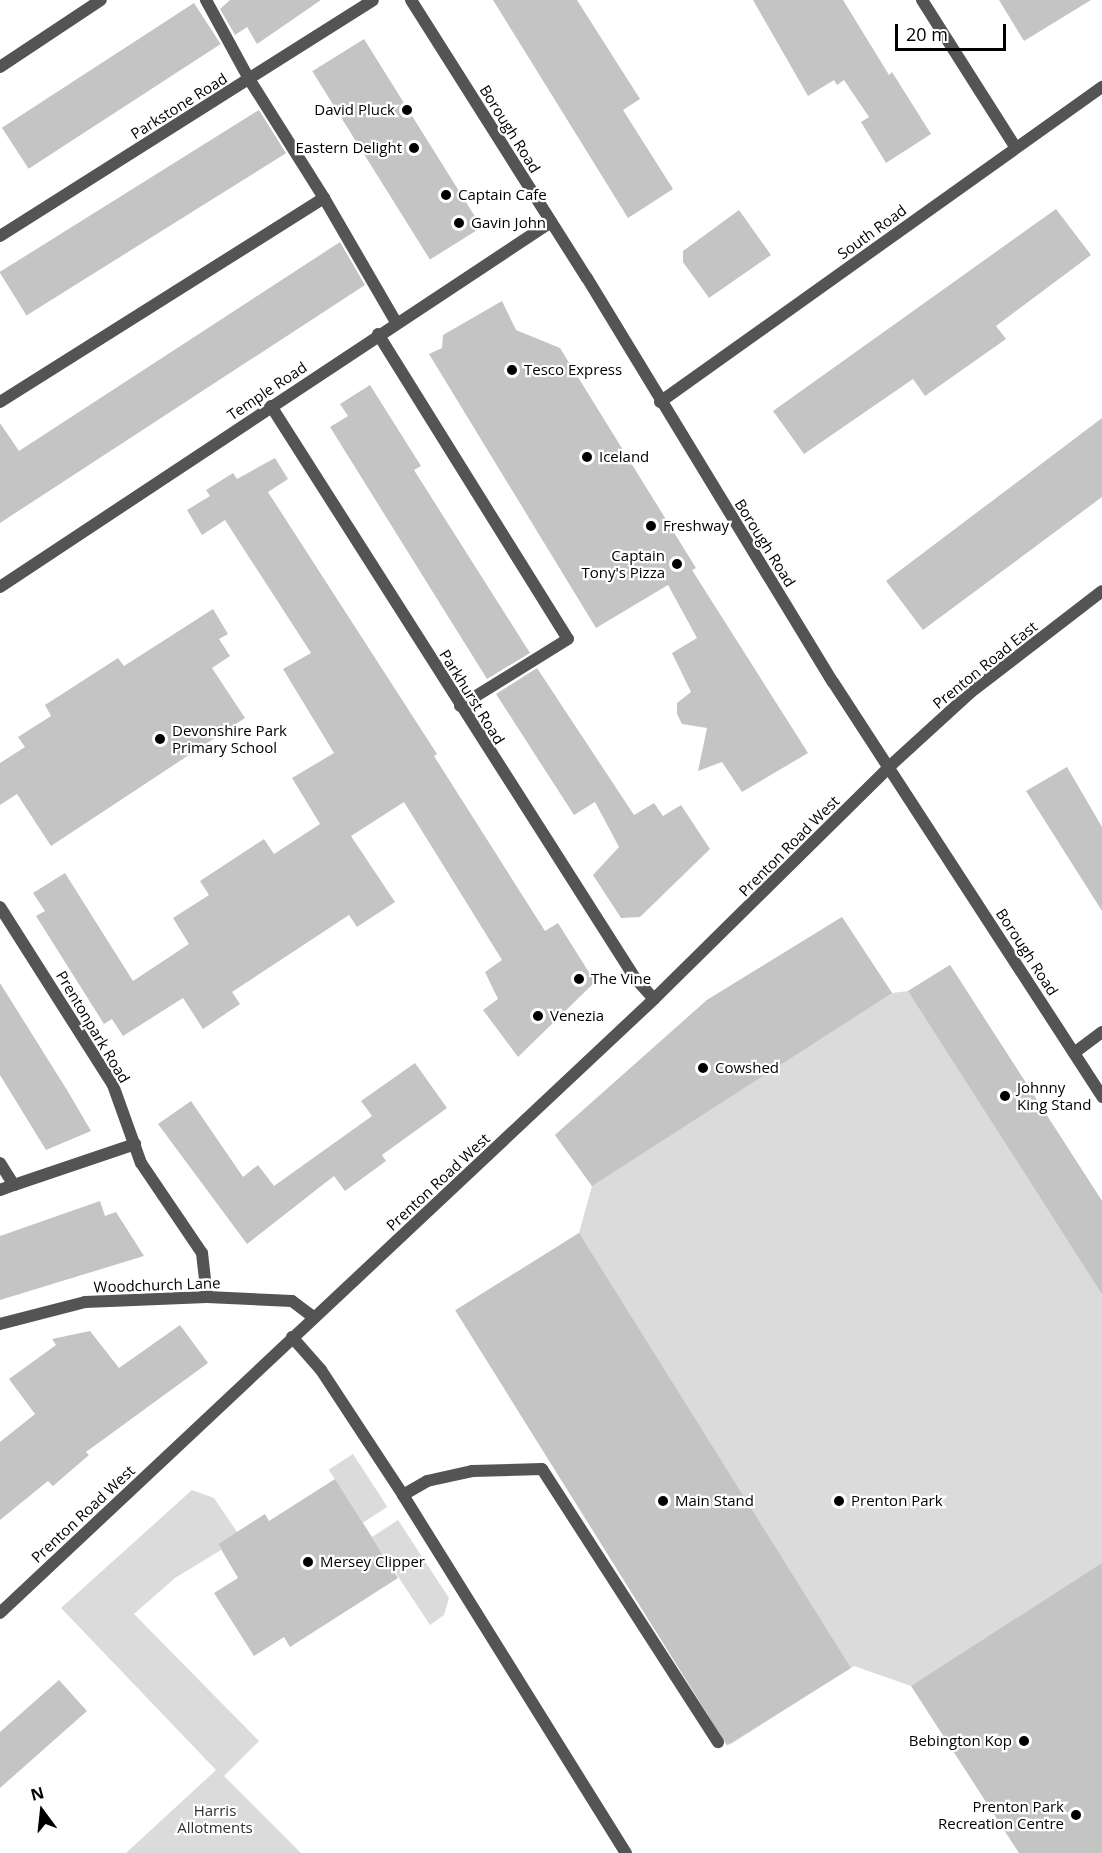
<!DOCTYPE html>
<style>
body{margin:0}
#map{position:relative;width:1102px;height:1853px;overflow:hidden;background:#fff;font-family:"Open Sans",sans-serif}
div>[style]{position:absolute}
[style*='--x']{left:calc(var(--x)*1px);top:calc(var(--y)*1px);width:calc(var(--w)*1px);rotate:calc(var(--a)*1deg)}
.green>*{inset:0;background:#dbdbdb;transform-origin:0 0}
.building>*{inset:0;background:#c4c4c4;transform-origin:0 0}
.service>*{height:12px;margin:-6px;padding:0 6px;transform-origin:6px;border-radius:6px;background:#545454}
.minor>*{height:12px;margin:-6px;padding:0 6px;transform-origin:6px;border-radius:6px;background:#545454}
.tertiary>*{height:12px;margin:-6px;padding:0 6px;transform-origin:6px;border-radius:6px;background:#545454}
.dots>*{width:16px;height:16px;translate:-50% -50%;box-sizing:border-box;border:3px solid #fff;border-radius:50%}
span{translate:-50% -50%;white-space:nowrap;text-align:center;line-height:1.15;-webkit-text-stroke:4.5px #fff;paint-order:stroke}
.street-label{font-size:15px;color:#000}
.poi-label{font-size:15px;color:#000}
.right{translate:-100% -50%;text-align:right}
.left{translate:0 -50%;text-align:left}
.park-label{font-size:15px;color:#323232}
.north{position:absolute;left:12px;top:1781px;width:60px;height:60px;-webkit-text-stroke:4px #fff;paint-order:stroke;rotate:345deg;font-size:16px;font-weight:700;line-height:24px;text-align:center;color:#000}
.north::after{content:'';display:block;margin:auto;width:21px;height:27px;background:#000;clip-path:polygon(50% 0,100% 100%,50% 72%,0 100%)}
.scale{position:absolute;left:895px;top:24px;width:111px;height:27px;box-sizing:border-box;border:3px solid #000;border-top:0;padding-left:8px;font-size:18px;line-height:21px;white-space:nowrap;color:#000;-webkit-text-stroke:4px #fff;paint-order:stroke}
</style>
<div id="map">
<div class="green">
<i style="clip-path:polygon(842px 917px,892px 993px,908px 991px,950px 965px,1102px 1201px,1102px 1797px,911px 1686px,854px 1666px,731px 1744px,456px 1311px,579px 1233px,592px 1186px,555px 1135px,707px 1000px)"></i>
<i style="left:353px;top:1454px;width:63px;height:29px;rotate:57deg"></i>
<i style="clip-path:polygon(192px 1490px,214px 1498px,237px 1532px,218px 1544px,221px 1550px,175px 1578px,134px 1614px,259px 1741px,224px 1776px,301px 1853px,126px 1853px,216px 1770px,61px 1608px)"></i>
<i style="clip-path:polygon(398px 1520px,449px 1598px,444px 1615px,430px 1625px,372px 1537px)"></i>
</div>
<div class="building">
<i style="clip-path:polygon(230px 0,321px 0,257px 44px,247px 27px,235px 35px,220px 9px)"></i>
<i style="clip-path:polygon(493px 0,577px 0,640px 99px,623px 110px,673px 189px,628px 218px)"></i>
<i style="clip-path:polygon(753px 0,843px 0,889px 75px,892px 72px,931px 134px,886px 163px,861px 122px,869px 117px,844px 80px,837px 85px,834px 80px,808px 96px)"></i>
<i style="clip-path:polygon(999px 0,1091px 0,1024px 41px)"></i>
<i style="left:194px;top:3px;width:49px;height:229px;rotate:57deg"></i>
<i style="left:364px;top:39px;width:222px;height:61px;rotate:58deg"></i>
<i style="left:259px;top:110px;width:51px;height:306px;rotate:58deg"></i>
<i style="clip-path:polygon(1056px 209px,1091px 255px,996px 326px,1006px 339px,925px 396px,913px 379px,804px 454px,773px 411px)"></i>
<i style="clip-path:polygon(739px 210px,771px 255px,709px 298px,683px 262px,683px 251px)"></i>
<i style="clip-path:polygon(340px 242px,365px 285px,0 523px,0 423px,19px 451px)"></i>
<i style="clip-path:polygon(502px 301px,516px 330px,560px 348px,696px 568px,692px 570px,808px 753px,742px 792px,722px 762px,698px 771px,707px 728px,682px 724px,677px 714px,677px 703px,691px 692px,672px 653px,697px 638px,668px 585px,596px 628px,429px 354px,442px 348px,443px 335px)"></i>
<i style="clip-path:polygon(370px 385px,421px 466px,414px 470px,530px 653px,487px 679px,330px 427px,348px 416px,340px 404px)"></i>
<i style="clip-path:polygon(1102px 418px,1102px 497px,923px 630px,886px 581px)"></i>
<i style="clip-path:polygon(275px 458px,288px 479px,268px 492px,437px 754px,434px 756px,545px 931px,558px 923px,595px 982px,518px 1057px,483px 1010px,498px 999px,485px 972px,502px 960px,404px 802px,351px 836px,395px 902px,357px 927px,349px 915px,232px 992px,240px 1004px,203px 1029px,183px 998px,123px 1036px,112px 1019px,104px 1024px,36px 916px,45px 911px,33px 893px,65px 873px,133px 981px,189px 944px,173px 918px,209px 895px,200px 881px,264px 839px,274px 854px,320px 824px,292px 778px,334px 753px,283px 669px,311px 653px,225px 520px,202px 535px,187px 510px,210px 496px,206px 490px,233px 473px,237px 479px)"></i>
<i style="clip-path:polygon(213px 609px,228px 634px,219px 639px,230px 656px,212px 668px,245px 718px,51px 846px,17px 794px,0 805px,0 763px,25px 747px,18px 737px,51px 716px,45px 705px,118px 658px,124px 666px)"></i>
<i style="clip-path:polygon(537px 668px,634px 815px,654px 803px,663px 816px,681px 805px,710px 849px,640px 917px,621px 918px,593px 875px,619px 847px,595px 802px,574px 815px,496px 694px)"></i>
<i style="clip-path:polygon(1067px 767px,1102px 827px,1102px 911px,1026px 791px)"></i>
<i style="clip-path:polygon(842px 917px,892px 993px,592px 1186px,555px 1135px,707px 1000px)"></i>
<i style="clip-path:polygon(950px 965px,1102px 1201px,1102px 1294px,908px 991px)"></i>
<i style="clip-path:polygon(0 983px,67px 1090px,91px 1131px,46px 1150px,0 1075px)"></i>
<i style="clip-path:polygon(415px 1063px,447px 1108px,382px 1155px,386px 1161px,345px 1191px,334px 1176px,247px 1244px,158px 1124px,191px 1101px,243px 1177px,258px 1165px,274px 1186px,372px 1116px,361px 1101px)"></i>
<i style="clip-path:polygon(100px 1201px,105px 1216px,116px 1212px,144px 1256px,0 1300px,0 1236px)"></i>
<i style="left:579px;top:1233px;width:513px;height:146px;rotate:58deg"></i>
<i style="clip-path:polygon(180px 1325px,208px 1363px,86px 1452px,89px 1455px,53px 1486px,48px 1481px,0 1520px,0 1442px,35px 1414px,9px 1379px,56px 1345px,52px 1339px,90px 1331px,119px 1368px)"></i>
<i style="clip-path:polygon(335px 1479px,398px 1578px,290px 1647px,284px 1637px,254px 1656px,214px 1593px,238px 1578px,218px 1544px,265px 1514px,269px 1521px)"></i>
<i style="clip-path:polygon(1102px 1563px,1102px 1853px,1019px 1853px,911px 1686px)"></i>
<i style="clip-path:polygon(59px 1680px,87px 1711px,0 1788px,0 1732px)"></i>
</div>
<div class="service">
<i style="--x:0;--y:67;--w:121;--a:-33.6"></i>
<i style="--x:324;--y:198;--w:143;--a:59.9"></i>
<i style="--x:378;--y:334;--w:359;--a:58.1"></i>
<i style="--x:568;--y:639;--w:127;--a:148.2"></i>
<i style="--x:0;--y:402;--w:383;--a:-32.2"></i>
<i style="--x:324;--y:198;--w:141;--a:-122.2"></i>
<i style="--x:249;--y:79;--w:90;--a:-118.6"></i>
<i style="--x:0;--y:1163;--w:26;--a:58"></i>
<i style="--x:14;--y:1185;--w:128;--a:-18.7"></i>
<i style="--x:0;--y:1190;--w:15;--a:-20"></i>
<i style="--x:292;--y:1337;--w:44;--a:48.7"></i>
<i style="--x:321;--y:1370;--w:149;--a:56.7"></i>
<i style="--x:403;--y:1495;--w:422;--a:58.1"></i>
<i style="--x:403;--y:1495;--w:28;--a:-30"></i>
<i style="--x:427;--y:1481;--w:46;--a:-12.5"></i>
<i style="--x:472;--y:1471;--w:70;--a:-1.6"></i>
<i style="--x:542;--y:1469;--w:325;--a:57.2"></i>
</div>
<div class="minor">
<i style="--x:922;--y:0;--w:175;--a:57.6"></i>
<i style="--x:0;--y:236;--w:441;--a:-32.3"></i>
<i style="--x:660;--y:402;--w:543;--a:-35.48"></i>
<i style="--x:271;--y:406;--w:678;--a:57.53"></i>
<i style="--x:635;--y:978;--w:28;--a:48"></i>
<i style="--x:0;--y:587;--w:661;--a:-33.52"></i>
<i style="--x:890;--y:766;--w:110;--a:-42.4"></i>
<i style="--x:971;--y:692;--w:165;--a:-37.6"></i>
<i style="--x:0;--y:907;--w:211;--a:57.6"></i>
<i style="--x:113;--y:1085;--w:83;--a:70.3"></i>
<i style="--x:141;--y:1163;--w:109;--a:55.9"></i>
<i style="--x:202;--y:1253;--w:44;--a:83.5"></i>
<i style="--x:1074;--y:1053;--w:35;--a:-37"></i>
<i style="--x:0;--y:1324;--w:88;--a:-14.5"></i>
<i style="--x:85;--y:1302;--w:122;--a:-2.3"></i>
<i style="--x:207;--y:1297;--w:85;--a:2.7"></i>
<i style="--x:292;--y:1301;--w:26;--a:37"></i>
</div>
<div class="tertiary">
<i style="--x:411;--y:0;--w:329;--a:57.7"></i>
<i style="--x:587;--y:278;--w:473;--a:58.7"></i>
<i style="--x:833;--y:682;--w:495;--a:57"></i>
<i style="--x:0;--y:1613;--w:897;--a:-43.19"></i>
<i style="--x:654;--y:999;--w:332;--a:-44.6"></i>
</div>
<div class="dots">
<i style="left:407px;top:110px;background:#000"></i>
<i style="left:414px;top:148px;background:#000"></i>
<i style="left:446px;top:195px;background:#000"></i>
<i style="left:459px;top:223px;background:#000"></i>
<i style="left:512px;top:370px;background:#000"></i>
<i style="left:587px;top:457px;background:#000"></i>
<i style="left:651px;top:526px;background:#000"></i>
<i style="left:677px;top:564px;background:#000"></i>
<i style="left:160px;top:739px;background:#000"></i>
<i style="left:579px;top:979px;background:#000"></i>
<i style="left:538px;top:1016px;background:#000"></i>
<i style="left:703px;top:1068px;background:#000"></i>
<i style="left:1005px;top:1096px;background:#000"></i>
<i style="left:663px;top:1501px;background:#000"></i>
<i style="left:839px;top:1501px;background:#000"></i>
<i style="left:308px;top:1562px;background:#000"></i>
<i style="left:1024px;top:1741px;background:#000"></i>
<i style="left:1076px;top:1815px;background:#000"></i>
</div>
<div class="street-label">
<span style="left:179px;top:106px;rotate:-32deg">Parkstone Road</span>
<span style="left:510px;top:129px;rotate:58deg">Borough Road</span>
<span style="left:872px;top:232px;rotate:-36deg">South Road</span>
<span style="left:267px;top:391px;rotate:-34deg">Temple Road</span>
<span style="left:765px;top:543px;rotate:58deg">Borough Road</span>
<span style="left:985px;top:665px;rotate:-39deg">Prenton Road East</span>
<span style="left:472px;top:697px;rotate:58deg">Parkhurst Road</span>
<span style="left:789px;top:846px;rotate:-45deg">Prenton Road West</span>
<span style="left:1027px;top:952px;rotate:57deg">Borough Road</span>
<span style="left:93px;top:1027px;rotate:59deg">Prentonpark Road</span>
<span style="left:438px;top:1182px;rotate:-43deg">Prenton Road West</span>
<span style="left:157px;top:1285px;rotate:-2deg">Woodchurch Lane</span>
<span style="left:83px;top:1514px;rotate:-43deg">Prenton Road West</span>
</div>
<div class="poi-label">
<span class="right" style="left:395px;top:110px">David Pluck</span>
<span class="right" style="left:402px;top:148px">Eastern Delight</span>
<span class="left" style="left:458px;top:195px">Captain Cafe</span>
<span class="left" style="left:471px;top:223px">Gavin John</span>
<span class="left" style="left:524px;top:370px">Tesco Express</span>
<span class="left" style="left:599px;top:457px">Iceland</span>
<span class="left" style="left:663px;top:526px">Freshway</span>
<span class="right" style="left:665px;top:564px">Captain<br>Tony's Pizza</span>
<span class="left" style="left:172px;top:739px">Devonshire Park<br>Primary School</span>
<span class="left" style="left:591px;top:979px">The Vine</span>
<span class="left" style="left:550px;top:1016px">Venezia</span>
<span class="left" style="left:715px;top:1068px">Cowshed</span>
<span class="left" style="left:1017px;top:1096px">Johnny<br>King Stand</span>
<span class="left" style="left:675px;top:1501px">Main Stand</span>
<span class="left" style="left:851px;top:1501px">Prenton Park</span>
<span class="left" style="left:320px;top:1562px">Mersey Clipper</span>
<span class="right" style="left:1012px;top:1741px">Bebington Kop</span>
<span class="right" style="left:1064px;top:1815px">Prenton Park<br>Recreation Centre</span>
</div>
<div class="park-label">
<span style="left:215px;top:1819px">Harris<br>Allotments</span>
</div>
<div class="north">N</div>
<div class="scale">20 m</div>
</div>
